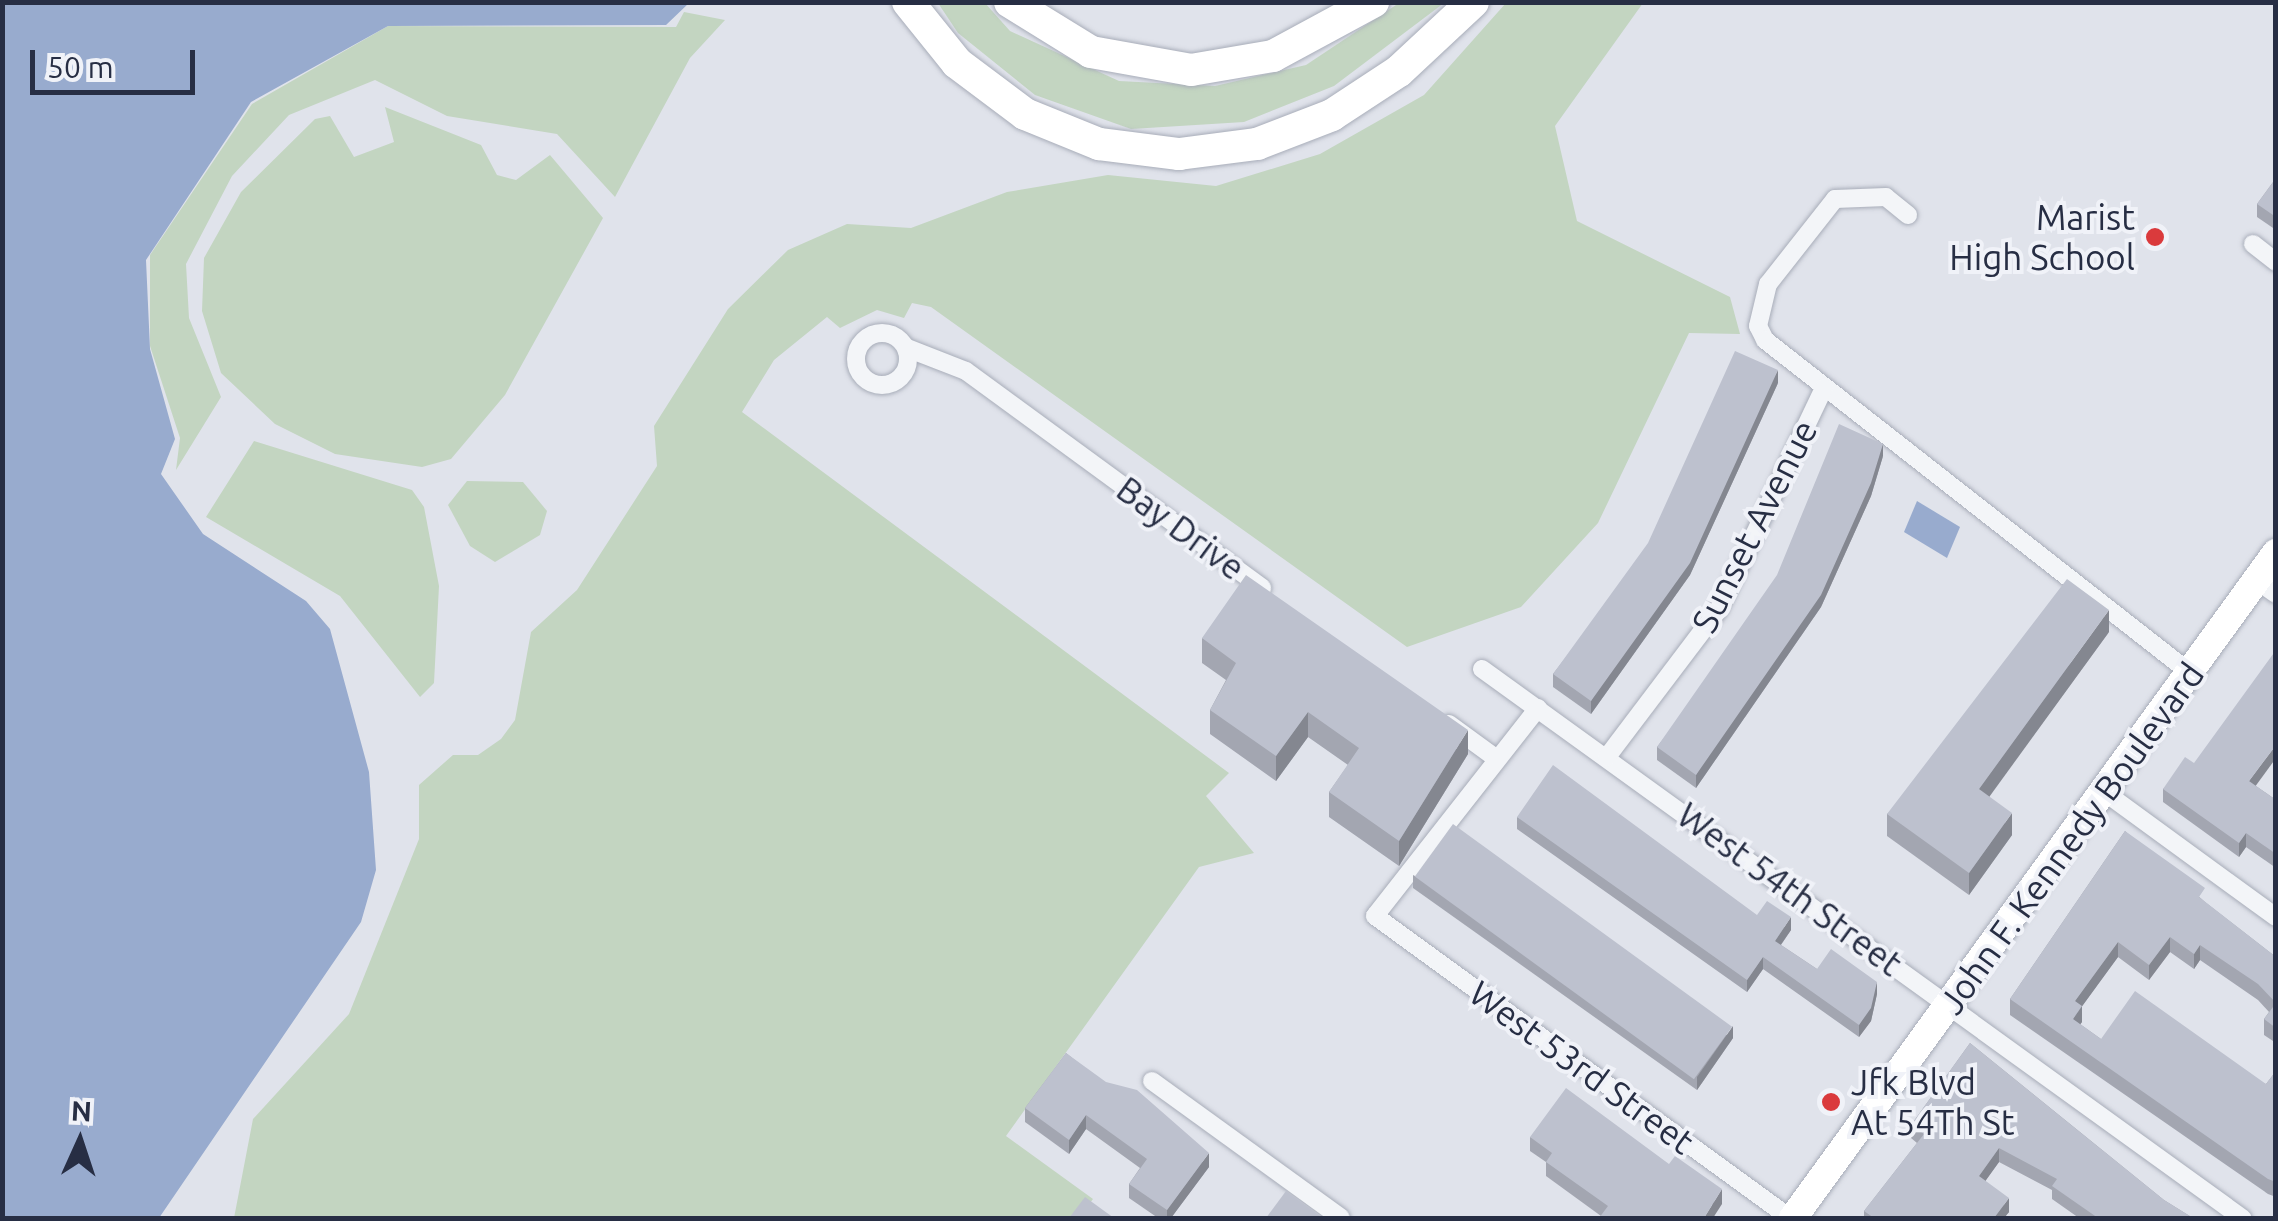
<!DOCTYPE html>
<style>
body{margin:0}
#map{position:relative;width:2278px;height:1221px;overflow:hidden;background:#e0e3eb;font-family:Ubuntu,sans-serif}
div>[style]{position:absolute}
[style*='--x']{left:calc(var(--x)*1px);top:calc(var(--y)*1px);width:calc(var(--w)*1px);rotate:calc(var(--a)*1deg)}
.green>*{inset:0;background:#c3d5c1}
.water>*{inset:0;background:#98abce}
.roads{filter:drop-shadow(0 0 2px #a8adb9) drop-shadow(0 0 2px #a8adb9)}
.street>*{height:18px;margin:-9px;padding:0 9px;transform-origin:9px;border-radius:9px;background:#f3f5f8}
.street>.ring{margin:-9px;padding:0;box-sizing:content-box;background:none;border:18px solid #f3f5f8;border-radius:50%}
.primary>*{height:28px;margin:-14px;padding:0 14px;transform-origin:14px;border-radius:14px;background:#fff}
.highway>*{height:32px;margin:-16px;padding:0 16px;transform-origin:16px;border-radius:16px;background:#fff}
.wall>*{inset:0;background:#a3a6b1}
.shaded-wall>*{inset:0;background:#848790}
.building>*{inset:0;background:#bdc1ce;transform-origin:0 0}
.dots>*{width:28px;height:28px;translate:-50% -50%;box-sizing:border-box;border:5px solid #f0f2f8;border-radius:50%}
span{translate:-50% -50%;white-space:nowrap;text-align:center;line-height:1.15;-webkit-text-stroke:8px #f0f2f8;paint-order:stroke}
.poi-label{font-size:35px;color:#272e44}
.right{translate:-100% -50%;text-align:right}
.left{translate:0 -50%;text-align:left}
.street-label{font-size:35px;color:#272e44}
.frame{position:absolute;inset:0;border:5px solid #272e44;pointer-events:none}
.north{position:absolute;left:30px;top:1091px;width:100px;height:100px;-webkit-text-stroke:8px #f0f2f8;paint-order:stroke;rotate:3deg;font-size:28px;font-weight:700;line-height:40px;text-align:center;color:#272e44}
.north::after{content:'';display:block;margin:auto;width:35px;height:45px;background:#272e44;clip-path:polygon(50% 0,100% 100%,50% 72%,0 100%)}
.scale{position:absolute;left:30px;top:50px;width:165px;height:45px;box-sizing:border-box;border:5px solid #272e44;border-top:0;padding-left:12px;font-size:30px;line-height:35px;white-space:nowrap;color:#272e44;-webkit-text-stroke:8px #f0f2f8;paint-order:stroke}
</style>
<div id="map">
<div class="green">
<i style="clip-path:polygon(938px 3px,985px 3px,1010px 31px,1119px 81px,1215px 86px,1306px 65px,1399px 3px,1444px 3px,1334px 86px,1244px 122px,1131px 129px,1035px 95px,958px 33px)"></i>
<i style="clip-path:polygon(1506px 3px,1643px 3px,1555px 126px,1577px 221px,1730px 297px,1740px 334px,1689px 333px,1598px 523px,1521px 607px,1407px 647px,931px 307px,912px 303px,904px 318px,877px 310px,840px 328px,827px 317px,774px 360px,742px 412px,1229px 773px,1206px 796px,1254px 853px,1199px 867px,1006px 1136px,1093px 1199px,1079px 1218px,234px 1218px,253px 1119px,349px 1014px,419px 839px,419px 785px,453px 755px,478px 755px,501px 739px,515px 720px,531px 632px,577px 590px,657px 466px,654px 426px,728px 309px,788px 250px,847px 224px,911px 228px,1007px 192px,1108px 175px,1216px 186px,1320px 154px,1424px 95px)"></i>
<i style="clip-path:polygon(684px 12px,725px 20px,690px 58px,615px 197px,557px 134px,447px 116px,375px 80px,289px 115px,232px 176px,186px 264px,189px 318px,221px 397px,176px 470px,180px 438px,150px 346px,150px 255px,252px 104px,388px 26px,676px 27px)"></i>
<i style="clip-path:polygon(385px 107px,481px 145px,497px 175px,516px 180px,550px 155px,603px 218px,505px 395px,451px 459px,422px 467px,335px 454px,275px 424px,221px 373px,202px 311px,204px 258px,241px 192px,315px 119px,330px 116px,354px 157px,394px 142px)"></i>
<i style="clip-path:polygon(254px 441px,412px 490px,424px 507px,439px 586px,434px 683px,420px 697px,340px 596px,206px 517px)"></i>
<i style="clip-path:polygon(467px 481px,523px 482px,547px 511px,540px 535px,495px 562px,470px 546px,448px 505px)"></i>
</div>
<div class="water">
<i style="clip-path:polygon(2px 3px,689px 3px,666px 25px,388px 26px,251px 102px,146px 260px,150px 349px,175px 439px,161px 474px,203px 534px,306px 601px,330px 629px,369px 772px,376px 870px,361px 922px,159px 1218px,3px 1218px)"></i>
<i style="clip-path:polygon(1917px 501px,1960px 527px,1947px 558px,1904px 532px)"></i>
</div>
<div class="roads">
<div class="street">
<i style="--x:1908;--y:215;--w:28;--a:-141"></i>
<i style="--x:1886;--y:197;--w:51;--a:177.8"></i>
<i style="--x:1835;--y:199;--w:108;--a:128.2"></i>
<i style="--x:1768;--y:284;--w:43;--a:103.4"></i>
<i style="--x:1758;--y:326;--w:16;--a:63"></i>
<i style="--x:1765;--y:340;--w:539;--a:38.06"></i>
<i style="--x:2253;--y:244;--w:29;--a:38"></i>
<i class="ring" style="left:856px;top:333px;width:34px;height:34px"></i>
<i style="--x:907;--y:348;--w:63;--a:21.3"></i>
<i style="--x:966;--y:371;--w:367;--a:36.2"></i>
<i style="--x:2256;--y:580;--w:24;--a:35"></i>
<i style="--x:1482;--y:669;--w:938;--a:35.84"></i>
<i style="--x:1538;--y:708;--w:264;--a:128.1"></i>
<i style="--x:1375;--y:916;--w:513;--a:36.04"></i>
<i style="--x:1449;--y:724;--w:59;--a:36.1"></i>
<i style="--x:1607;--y:757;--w:186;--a:-52.9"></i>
<i style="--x:1719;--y:609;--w:245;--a:-64.6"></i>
<i style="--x:2103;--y:791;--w:214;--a:36.1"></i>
<i style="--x:1152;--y:1081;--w:233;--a:35.9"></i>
</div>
<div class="primary">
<i style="--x:1793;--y:1218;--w:822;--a:-54.01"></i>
</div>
<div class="highway">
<i style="--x:908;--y:2;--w:78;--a:51.2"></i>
<i style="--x:957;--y:63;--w:85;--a:36.9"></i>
<i style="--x:1025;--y:114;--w:80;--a:22.1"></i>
<i style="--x:1099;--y:144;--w:81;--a:7.1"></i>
<i style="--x:1179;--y:154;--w:79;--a:-7.3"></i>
<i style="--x:1257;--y:144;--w:80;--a:-21.1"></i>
<i style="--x:1332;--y:115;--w:80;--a:-33.3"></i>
<i style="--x:1399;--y:71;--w:101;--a:-43"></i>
<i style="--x:1010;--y:2;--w:95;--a:31.7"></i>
<i style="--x:1091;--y:52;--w:102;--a:10.2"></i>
<i style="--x:1191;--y:70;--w:83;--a:-9.7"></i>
<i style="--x:1273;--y:56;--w:114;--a:-28.4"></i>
</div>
</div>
<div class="wall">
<i style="clip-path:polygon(2276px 178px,2276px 230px,2257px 217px,2257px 204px)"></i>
<i style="clip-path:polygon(1778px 383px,1690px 575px,1591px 714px,1553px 687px,1553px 674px)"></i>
<i style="clip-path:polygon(1883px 456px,1871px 496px,1821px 607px,1696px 788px,1657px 760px,1657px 747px)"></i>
<i style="clip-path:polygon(2109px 632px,1989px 796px,2012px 835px,1969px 895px,1887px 836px,1887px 814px)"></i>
<i style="clip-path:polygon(1202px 638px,1468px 754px,1399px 866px,1329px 817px,1329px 792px,1348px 765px,1308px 737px,1276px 781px,1210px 734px,1210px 710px,1226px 680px,1202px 663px)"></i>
<i style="clip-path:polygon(2194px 763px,2256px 786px,2276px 800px,2276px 868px,2246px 847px,2239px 857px,2163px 802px,2163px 789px)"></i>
<i style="clip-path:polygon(1517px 817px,1791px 930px,1781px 945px,1817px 969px,1877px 994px,1871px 1021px,1859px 1037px,1763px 969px,1747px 992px,1517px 829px)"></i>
<i style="clip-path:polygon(2125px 831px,2205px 902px,2276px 957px,2276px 1043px,2264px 1035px,2264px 1019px,2269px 1012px,2258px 1000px,2200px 960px,2194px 969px,2170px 952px,2149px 980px,2118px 957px,2082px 1006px,2082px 1022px,2080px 1024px,2101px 1039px,2266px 1084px,2276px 1071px,2276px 1197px,2268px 1194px,2010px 1015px,2010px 999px)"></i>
<i style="clip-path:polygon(1413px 875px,1733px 1038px,1697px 1090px,1413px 888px)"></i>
<i style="clip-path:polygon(1970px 1043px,2164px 1200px,2193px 1218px,2079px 1218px,2052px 1199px,2052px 1190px,1999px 1162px,1985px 1181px,2009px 1212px,2004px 1218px,1864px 1218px,1864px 1211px,1917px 1143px,1911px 1138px,1911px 1125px)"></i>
<i style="clip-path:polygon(1066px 1053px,1209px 1167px,1171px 1218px,1158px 1218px,1129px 1198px,1129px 1184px,1140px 1168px,1086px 1129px,1069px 1154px,1025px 1122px,1025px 1108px)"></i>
<i style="clip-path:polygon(1530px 1137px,1722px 1204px,1601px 1216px,1546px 1176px,1546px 1162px,1530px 1151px)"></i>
</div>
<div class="shaded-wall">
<i style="clip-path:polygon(1778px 370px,1778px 383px,1690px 575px,1591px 714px,1591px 701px)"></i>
<i style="clip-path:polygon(1883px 444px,1883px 456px,1871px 496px,1821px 607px,1696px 788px,1696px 775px)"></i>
<i style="clip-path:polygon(2109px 610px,2109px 632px,1979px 811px,1979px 789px)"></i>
<i style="clip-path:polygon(1308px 712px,1308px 737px,1276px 781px,1276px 756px)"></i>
<i style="clip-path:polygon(1468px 730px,1468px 754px,1399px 866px,1399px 841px)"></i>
<i style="clip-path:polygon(2276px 745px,2276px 758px,2249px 795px,2249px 781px)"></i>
<i style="clip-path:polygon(2012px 813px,2012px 835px,1969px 895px,1969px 873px)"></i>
<i style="clip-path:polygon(2246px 833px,2246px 847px,2239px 857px,2239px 843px)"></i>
<i style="clip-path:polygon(1791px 917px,1791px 930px,1775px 953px,1775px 941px)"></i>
<i style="clip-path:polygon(2170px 937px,2170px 952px,2149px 980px,2149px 965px)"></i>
<i style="clip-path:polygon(2118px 942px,2118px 957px,2075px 1016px,2075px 1001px)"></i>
<i style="clip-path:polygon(2200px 945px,2200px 960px,2194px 969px,2194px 954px)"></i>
<i style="clip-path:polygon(1763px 957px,1763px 969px,1747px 992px,1747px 980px)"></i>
<i style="clip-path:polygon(1877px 982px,1877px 994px,1871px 1021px,1859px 1037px,1859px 1025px)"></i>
<i style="clip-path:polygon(2082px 1006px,2082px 1022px,2073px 1034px,2073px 1019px)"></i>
<i style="clip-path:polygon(1733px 1026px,1733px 1038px,1697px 1090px,1697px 1077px)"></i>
<i style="clip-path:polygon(1086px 1115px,1086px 1129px,1069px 1154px,1069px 1140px)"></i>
<i style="clip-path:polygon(1999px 1148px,1999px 1162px,1979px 1190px,1979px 1176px)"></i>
<i style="clip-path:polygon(1209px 1153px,1209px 1167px,1171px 1218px,1167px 1218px,1167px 1210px)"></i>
<i style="clip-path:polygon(1722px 1189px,1722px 1204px,1713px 1218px,1704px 1218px)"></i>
<i style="clip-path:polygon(2009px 1198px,2009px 1212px,2004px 1218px,1994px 1218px)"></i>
</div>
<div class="building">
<i style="clip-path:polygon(2276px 178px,2276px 217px,2257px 204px)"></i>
<i style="clip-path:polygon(1735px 351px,1778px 370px,1690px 563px,1591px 701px,1553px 674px,1648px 543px)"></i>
<i style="clip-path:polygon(1839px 424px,1883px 444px,1871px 483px,1821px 595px,1696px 775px,1657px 747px,1777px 575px)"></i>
<i style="clip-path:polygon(1246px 575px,1468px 730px,1399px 841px,1329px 792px,1359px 748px,1308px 712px,1276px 756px,1210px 710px,1236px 663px,1202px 638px)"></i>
<i style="clip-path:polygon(2067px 579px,2109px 610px,1979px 789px,2012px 813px,1969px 873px,1887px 814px)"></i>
<i style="clip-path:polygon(2276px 650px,2276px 745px,2249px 781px,2276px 800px,2276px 854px,2246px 833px,2239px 843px,2163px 789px,2185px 757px,2194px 763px)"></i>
<i style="clip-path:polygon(1553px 765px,1757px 915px,1767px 901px,1791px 917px,1775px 941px,1817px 969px,1831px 949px,1877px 982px,1871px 1008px,1859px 1025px,1763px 957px,1747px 980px,1517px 817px)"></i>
<i style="left:1453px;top:824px;width:345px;height:65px;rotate:36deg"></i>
<i style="clip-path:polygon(2125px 831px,2205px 888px,2199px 897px,2276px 957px,2276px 1003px,2258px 984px,2200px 945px,2194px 954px,2170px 937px,2149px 965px,2118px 942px,2075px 1001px,2082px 1006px,2073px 1019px,2101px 1039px,2135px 991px,2266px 1084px,2276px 1071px,2276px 1182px,2268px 1179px,2010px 999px)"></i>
<i style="clip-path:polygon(2276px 1003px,2276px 1028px,2264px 1019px)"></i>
<i style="clip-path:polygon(1970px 1043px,2164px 1200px,2193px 1218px,2098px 1218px,2052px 1186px,2057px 1179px,1999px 1148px,1979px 1176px,2009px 1198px,1994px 1218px,1874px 1218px,1864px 1211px,1924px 1134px,1911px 1125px)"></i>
<i style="clip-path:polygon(1066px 1053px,1106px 1082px,1137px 1090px,1209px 1153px,1167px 1210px,1129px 1184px,1147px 1159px,1086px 1115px,1069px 1140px,1025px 1108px)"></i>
<i style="clip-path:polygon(1566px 1088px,1669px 1164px,1675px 1156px,1722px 1189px,1704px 1218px,1599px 1218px,1608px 1206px,1546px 1162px,1552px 1153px,1530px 1137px)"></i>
<i style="clip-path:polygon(1286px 1191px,1323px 1218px,1266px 1218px)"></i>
<i style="clip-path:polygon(1085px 1197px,1114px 1218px,1069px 1218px)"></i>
</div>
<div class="dots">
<i style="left:2155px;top:237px;background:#da3a3c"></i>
<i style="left:1831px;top:1102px;background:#da3a3c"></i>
</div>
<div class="poi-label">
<span class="right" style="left:2135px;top:237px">Marist<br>High School</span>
<span class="left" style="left:1851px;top:1102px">Jfk Blvd<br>At 54Th St</span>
</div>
<div class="street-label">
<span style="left:1754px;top:526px;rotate:-63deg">Sunset Avenue</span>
<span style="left:1181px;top:528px;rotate:36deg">Bay Drive</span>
<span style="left:2071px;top:838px;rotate:-54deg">John F. Kennedy Boulevard</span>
<span style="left:1790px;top:889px;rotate:36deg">West 54th Street</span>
<span style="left:1582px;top:1067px;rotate:36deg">West 53rd Street</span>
</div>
<div class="frame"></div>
<div class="north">N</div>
<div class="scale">50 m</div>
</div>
